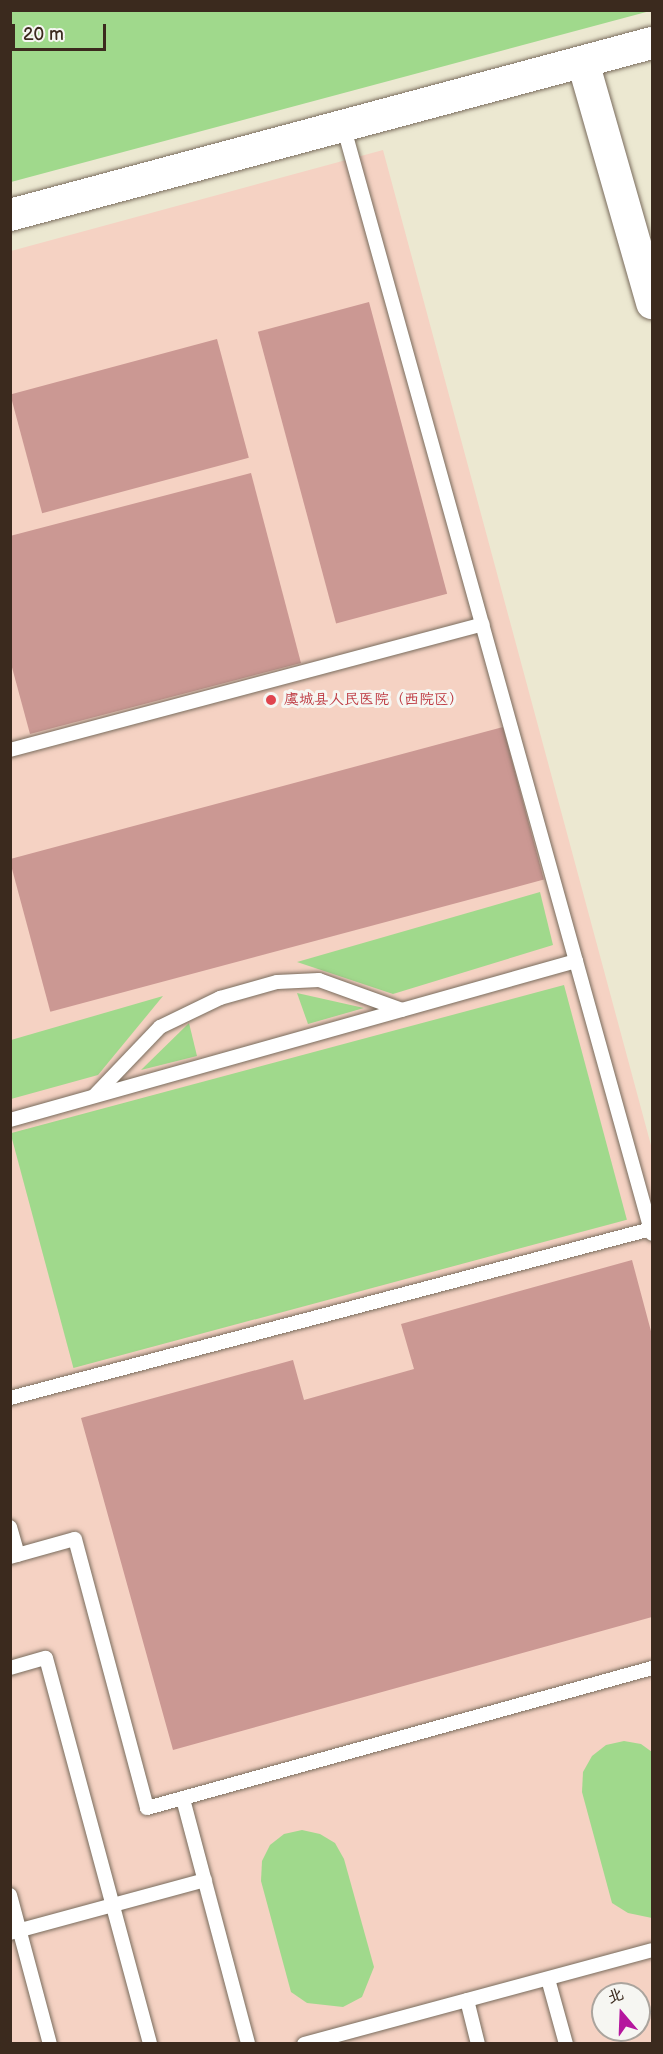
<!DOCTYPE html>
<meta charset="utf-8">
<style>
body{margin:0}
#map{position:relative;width:663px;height:2054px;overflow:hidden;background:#ece8d1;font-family:"Balsamiq Sans","LXGW WenKai TC",sans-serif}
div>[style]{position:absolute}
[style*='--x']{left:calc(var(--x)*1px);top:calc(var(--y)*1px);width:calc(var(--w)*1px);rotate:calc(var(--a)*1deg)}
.built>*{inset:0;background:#f5d2c3}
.green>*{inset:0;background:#a0d98c;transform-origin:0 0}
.building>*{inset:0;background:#cb9893;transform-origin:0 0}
.roads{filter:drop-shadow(0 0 2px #796c5d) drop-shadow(0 0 2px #796c5d)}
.service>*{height:14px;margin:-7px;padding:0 7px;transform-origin:7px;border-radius:7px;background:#fff}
.tertiary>*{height:32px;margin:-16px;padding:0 16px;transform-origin:16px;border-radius:16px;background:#fff}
.dots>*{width:16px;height:16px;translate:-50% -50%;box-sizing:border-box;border:3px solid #f6f6f2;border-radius:50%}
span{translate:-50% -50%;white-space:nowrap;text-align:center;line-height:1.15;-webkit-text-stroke:6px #f6f6f2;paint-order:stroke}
.health-label{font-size:15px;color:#be3a42}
.left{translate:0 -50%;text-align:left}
.frame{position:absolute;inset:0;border:12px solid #3b2a1e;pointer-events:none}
.north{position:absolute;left:591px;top:1982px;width:60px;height:60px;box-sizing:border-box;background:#f6f6f2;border:2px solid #aba49d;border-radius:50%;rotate:341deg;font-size:16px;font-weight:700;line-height:24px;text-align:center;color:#3b2a1e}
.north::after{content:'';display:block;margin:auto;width:21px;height:27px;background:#b5179e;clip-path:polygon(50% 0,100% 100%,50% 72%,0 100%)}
.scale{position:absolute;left:12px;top:24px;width:94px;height:27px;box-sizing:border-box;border:3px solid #3b2a1e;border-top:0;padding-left:8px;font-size:18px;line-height:21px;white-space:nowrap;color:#3b2a1e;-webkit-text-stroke:4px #f6f6f2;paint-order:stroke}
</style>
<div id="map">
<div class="built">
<i style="clip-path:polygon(evenodd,383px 150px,652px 1149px,652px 2043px,11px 2044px,11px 251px,383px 150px,603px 1994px,639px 1994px,639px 2030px,603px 2030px,603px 1994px)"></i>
</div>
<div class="green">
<i style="clip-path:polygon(11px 10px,650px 10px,650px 11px,11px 182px)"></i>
<i style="clip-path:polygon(540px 892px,553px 945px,393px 994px,297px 962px)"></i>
<i style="left:564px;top:985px;width:243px;height:573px;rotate:75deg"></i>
<i style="clip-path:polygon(297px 993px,364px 1008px,308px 1024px)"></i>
<i style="clip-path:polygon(163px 996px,98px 1075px,11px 1099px,11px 1040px)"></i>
<i style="clip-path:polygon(189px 1023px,197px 1056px,141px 1070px)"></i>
<i style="clip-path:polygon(624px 1741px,641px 1744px,652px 1752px,652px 1918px,628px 1913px,612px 1903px,582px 1792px,583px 1772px,592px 1756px,606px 1745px)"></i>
<i style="clip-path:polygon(302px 1830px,320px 1834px,335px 1843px,344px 1859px,374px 1967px,362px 1997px,343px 2007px,307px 2003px,291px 1992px,261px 1881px,262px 1861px,270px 1845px,284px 1834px)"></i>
</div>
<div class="building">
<i style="left:369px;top:302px;width:302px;height:115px;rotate:75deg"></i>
<i style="left:217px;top:339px;width:123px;height:214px;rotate:75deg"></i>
<i style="clip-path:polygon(251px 473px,301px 663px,30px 734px,10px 660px,10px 536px)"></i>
<i style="left:503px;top:727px;width:158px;height:511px;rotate:75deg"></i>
<i style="clip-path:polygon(632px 1260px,652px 1335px,652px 1617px,173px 1750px,81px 1418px,293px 1360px,304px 1400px,414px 1369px,401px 1324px)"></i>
</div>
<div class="roads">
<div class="service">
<i style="--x:343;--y:125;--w:1151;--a:74.43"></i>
<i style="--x:10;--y:750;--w:489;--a:-14.9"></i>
<i style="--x:95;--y:1095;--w:94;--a:-46.3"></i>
<i style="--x:160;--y:1027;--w:67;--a:-25.8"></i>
<i style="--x:220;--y:998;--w:59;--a:-15.7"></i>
<i style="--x:277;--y:982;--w:42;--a:-2.7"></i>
<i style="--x:319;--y:980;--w:88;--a:19.9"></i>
<i style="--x:10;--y:1120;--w:588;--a:-15.69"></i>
<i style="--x:10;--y:1398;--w:663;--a:-14.77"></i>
<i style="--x:10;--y:1527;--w:29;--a:74"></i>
<i style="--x:10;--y:1557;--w:67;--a:-15.5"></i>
<i style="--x:75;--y:1539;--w:278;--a:75"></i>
<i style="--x:147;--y:1808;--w:524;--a:-15.49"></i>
<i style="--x:10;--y:1668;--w:37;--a:-16"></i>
<i style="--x:46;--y:1658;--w:400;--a:74.9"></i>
<i style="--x:183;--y:1799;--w:253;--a:75.1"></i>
<i style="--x:10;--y:1895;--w:154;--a:75"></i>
<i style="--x:10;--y:1933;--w:202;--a:-15.2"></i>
<i style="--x:548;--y:1979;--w:67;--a:74.5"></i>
<i style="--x:467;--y:2000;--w:45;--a:76"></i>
<i style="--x:304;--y:2044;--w:360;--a:-15.1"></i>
</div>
<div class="tertiary">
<i style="--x:583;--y:62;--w:251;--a:74"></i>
<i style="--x:10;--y:215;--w:665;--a:-15"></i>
</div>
</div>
<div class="dots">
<i style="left:271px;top:700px;background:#e0444e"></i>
</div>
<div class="health-label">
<span class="left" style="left:284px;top:700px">虞城县人民医院（西院区）</span>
</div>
<div class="frame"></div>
<div class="north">北</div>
<div class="scale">20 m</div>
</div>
